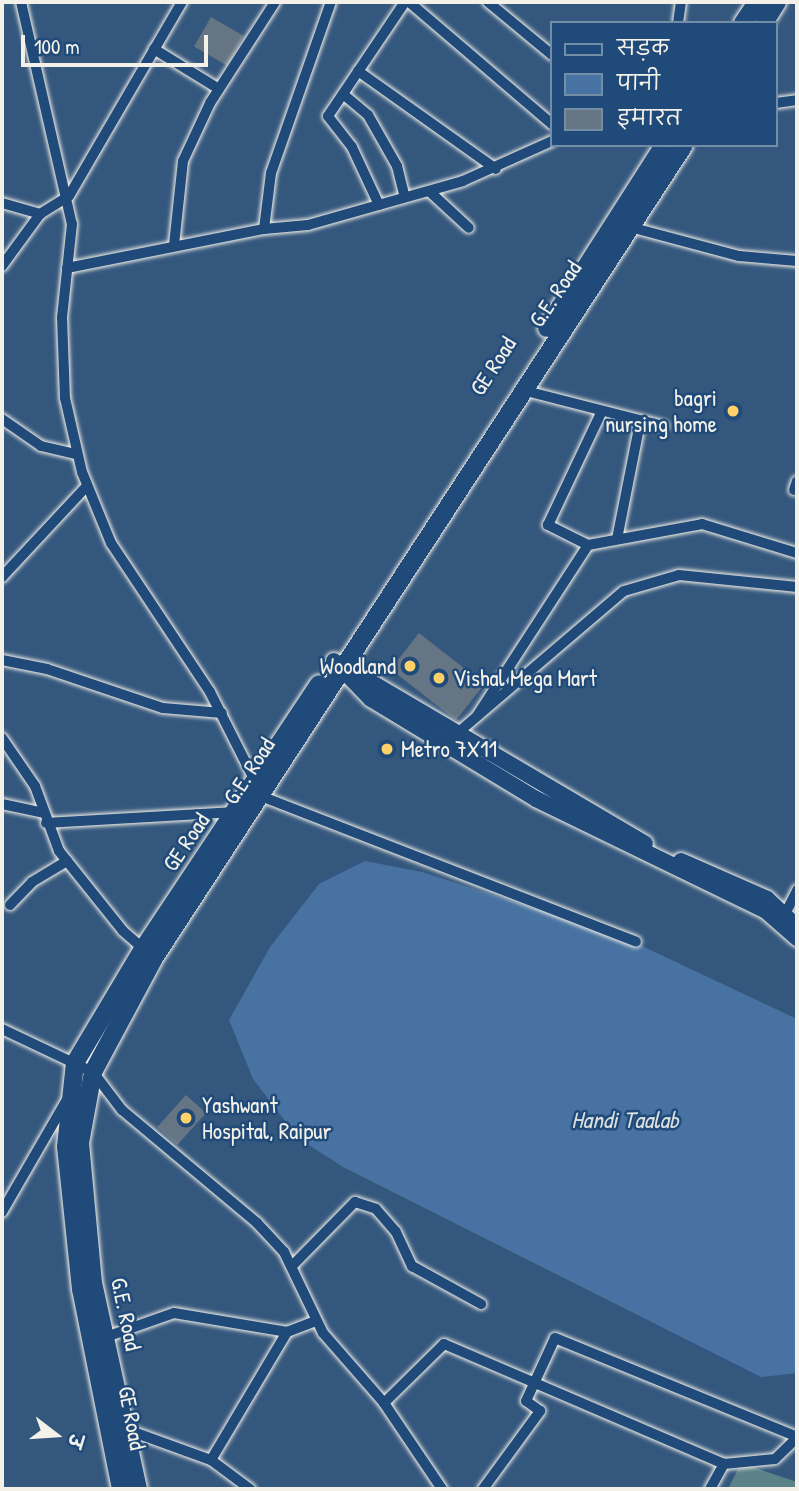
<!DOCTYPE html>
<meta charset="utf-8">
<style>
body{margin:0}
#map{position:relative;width:799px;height:1491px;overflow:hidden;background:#34577d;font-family:"Patrick Hand","Playpen Sans Deva",sans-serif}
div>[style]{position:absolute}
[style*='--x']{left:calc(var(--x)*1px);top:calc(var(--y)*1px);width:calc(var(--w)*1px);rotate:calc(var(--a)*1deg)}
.green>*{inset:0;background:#5a8288}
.water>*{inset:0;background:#4772a1}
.building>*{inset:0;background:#657584;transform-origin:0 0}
.roads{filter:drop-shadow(0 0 2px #f4f1e8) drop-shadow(0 0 2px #f4f1e8)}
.street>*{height:10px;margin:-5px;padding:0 5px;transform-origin:5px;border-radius:5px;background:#1f4a7a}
.secondary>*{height:16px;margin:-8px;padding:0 8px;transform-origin:8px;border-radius:8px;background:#1f4a7a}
.primary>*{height:18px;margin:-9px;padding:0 9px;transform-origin:9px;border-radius:9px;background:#1f4a7a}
.dots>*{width:19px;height:19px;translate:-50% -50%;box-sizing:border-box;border:4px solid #1f4a7a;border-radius:50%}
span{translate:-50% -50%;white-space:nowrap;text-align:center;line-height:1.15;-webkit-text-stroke:5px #1f4a7a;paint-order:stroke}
.street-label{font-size:23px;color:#f4f1e8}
.poi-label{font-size:23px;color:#f4f1e8}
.right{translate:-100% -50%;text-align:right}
.left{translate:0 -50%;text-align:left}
.water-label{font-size:24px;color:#dadedd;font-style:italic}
.frame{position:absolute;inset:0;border:4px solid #f4f1e8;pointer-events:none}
.legend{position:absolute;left:550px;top:21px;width:228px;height:126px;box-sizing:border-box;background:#1f4a7a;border:2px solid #748da6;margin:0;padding:9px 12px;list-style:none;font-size:21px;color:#f4f1e8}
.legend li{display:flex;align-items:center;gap:14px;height:35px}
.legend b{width:35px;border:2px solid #748da6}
.north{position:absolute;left:21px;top:1400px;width:70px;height:70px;-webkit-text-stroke:5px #1f4a7a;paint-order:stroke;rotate:107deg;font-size:19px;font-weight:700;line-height:28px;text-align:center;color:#f4f1e8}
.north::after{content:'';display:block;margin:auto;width:24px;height:32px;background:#f4f1e8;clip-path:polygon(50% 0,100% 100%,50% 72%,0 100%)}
.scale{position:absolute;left:21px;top:35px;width:187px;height:32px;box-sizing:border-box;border:4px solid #f4f1e8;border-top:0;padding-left:9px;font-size:21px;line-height:24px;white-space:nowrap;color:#f4f1e8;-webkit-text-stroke:5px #1f4a7a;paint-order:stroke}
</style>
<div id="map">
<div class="green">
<i style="clip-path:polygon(741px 1463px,797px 1482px,797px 1489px,728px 1489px)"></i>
</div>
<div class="water">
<i style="clip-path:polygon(365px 861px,422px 872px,625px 938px,797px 1019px,797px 1373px,761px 1377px,343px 1167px,298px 1138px,253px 1079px,229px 1020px,270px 947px,319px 884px)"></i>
</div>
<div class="building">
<i style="left:211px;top:17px;width:38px;height:34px;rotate:30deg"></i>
<i style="left:419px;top:633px;width:83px;height:46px;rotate:38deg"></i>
<i style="left:186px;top:1095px;width:27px;height:43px;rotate:42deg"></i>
</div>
<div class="roads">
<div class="street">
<i style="--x:21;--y:2;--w:228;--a:77.1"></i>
<i style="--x:72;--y:224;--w:94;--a:96.1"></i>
<i style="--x:62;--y:317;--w:81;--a:87.9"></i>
<i style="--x:65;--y:398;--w:76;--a:77.1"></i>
<i style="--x:82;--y:472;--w:77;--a:67.8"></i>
<i style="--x:111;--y:543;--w:179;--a:56.4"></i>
<i style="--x:210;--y:692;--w:118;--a:63.2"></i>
<i style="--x:263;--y:797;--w:400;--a:21.2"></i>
<i style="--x:409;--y:2;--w:188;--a:40.5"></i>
<i style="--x:488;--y:2;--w:83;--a:39.6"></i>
<i style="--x:678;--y:23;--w:21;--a:-82"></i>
<i style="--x:154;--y:49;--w:76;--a:31.6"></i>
<i style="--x:358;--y:71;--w:169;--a:35.4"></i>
<i style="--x:343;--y:94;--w:33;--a:40"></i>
<i style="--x:368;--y:115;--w:59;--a:60.4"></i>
<i style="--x:397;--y:166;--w:30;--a:76"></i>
<i style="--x:776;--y:103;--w:21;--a:-8"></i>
<i style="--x:429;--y:191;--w:54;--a:42.8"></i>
<i style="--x:2;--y:203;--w:40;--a:16"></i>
<i style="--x:379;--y:205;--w:64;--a:-115"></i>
<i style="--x:352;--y:147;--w:39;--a:-128"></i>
<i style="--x:328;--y:116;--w:138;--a:-56"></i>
<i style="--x:630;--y:227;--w:113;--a:14.9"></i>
<i style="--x:739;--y:256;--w:58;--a:4.9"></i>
<i style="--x:264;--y:229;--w:44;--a:-5.2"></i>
<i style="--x:308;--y:225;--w:161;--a:-15.8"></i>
<i style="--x:463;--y:181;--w:98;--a:-24.2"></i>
<i style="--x:174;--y:245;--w:84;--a:-83.9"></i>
<i style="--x:183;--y:161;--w:64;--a:-65"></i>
<i style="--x:210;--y:103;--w:120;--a:-57.2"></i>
<i style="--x:2;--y:266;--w:64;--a:-53.8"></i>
<i style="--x:40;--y:214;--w:34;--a:-32"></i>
<i style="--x:69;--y:196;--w:225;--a:-59.8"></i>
<i style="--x:67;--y:268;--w:201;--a:-11.2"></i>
<i style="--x:264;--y:229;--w:56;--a:-82.9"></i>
<i style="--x:271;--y:173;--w:181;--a:-70.7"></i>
<i style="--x:522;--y:390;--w:146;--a:14.3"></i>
<i style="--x:2;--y:419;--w:47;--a:34.7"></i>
<i style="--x:41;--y:446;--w:37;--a:13"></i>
<i style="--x:794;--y:490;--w:9;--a:-72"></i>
<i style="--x:617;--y:539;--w:118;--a:-78.8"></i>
<i style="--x:588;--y:545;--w:45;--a:-153.4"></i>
<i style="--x:548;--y:525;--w:126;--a:-64.7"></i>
<i style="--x:2;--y:577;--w:125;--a:-47"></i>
<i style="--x:2;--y:660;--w:46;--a:11.3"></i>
<i style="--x:47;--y:669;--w:122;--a:18.6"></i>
<i style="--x:163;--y:708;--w:59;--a:4.8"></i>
<i style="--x:477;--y:716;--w:204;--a:-57"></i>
<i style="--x:588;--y:545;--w:116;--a:-10.4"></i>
<i style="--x:702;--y:524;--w:99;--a:17"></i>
<i style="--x:454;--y:736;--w:223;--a:-40.5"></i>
<i style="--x:624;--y:591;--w:57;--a:-16.2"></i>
<i style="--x:679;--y:575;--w:119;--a:5.8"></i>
<i style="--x:2;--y:738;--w:58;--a:55.5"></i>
<i style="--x:35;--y:786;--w:69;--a:69.7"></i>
<i style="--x:59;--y:851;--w:102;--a:51.3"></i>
<i style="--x:123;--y:931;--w:30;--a:41"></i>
<i style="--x:2;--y:804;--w:40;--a:12"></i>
<i style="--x:46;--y:823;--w:189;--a:-3.3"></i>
<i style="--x:10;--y:905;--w:32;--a:-46"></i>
<i style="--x:32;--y:882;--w:41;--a:-31"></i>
<i style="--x:782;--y:920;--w:34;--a:-63"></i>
<i style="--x:2;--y:1029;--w:101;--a:25.3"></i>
<i style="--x:93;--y:1072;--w:48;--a:52.7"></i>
<i style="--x:122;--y:1110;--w:176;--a:39.9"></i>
<i style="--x:257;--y:1223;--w:40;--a:47"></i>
<i style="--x:284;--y:1252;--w:90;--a:64.3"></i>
<i style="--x:323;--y:1333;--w:93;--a:48.9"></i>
<i style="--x:384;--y:1403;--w:104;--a:56"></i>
<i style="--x:2;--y:1212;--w:134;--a:-60"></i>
<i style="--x:292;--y:1266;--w:90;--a:-45.5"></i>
<i style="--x:355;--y:1202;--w:22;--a:18"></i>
<i style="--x:376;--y:1209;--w:30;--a:49"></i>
<i style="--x:396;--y:1232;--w:38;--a:65"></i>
<i style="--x:412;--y:1266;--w:79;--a:28.8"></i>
<i style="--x:106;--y:1337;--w:72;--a:-19.4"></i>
<i style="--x:174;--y:1313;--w:115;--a:9.5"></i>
<i style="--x:287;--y:1332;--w:30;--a:-21"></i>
<i style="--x:384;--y:1403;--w:84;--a:-44.5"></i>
<i style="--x:444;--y:1344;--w:305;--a:23.2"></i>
<i style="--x:724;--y:1464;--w:51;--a:-5.6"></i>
<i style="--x:775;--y:1459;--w:30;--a:-44"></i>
<i style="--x:128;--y:1430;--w:88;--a:19.9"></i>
<i style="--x:211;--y:1460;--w:49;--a:36.6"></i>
<i style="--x:211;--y:1460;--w:149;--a:-59.3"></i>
<i style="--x:483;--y:1489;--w:97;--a:-53.8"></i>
<i style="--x:540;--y:1411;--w:17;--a:-144"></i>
<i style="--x:526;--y:1401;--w:69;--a:-65.3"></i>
<i style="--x:555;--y:1338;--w:261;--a:22.2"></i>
<i style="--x:710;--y:1489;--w:29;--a:-61"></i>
</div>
<div class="secondary">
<i style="--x:334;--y:661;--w:53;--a:45.8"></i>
<i style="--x:371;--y:699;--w:193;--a:31.2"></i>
<i style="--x:536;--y:799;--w:254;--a:25.9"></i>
<i style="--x:765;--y:910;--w:43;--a:41.2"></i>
<i style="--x:345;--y:667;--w:348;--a:30.5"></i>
<i style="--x:681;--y:861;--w:94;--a:23.8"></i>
<i style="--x:767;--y:899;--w:41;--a:43"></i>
</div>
<div class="primary">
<i style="--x:743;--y:23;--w:25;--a:-56"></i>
<i style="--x:764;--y:23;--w:25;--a:-58"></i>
<i style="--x:547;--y:328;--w:217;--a:-57.4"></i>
<i style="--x:121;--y:1489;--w:204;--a:-101.3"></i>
<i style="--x:81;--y:1289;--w:143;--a:-96"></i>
<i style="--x:66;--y:1147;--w:84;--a:-83.9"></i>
<i style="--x:75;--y:1063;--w:133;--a:-59.2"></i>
<i style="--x:143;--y:949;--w:318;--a:-56.4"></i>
<i style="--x:138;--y:1489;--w:211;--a:-102.3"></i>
<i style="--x:93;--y:1283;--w:141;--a:-95.3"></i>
<i style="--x:80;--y:1143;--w:72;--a:-79.6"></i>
<i style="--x:93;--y:1072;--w:129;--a:-61.8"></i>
<i style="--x:154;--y:958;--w:970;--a:-56.9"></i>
</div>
</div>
<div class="dots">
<i style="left:733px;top:411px;background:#ffd166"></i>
<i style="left:410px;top:666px;background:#ffd166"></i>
<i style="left:439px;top:678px;background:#ffd166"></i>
<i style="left:387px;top:749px;background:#ffd166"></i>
<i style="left:186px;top:1118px;background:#ffd166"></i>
</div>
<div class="street-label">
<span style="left:555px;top:294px;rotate:-56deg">G.E. Road</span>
<span style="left:493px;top:366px;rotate:-57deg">GE Road</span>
<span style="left:249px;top:771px;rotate:-57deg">G.E. Road</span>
<span style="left:186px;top:842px;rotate:-56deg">GE Road</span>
<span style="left:126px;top:1314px;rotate:78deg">G.E. Road</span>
<span style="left:132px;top:1418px;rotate:79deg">GE Road</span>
</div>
<div class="poi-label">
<span class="right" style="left:717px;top:411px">bagri<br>nursing home</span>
<span class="right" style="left:396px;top:666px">Woodland</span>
<span class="left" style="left:453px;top:678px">Vishal Mega Mart</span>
<span class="left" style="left:401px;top:749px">Metro 7X11</span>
<span class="left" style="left:202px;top:1118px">Yashwant<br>Hospital, Raipur</span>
</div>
<div class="water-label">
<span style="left:625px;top:1120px">Handi Taalab</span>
</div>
<div class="frame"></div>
<ul class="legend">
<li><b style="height:9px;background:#1f4a7a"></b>सड़क</li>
<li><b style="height:19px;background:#4772a1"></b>पानी</li>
<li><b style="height:19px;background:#657584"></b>इमारत</li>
</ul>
<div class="north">उ</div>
<div class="scale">100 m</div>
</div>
